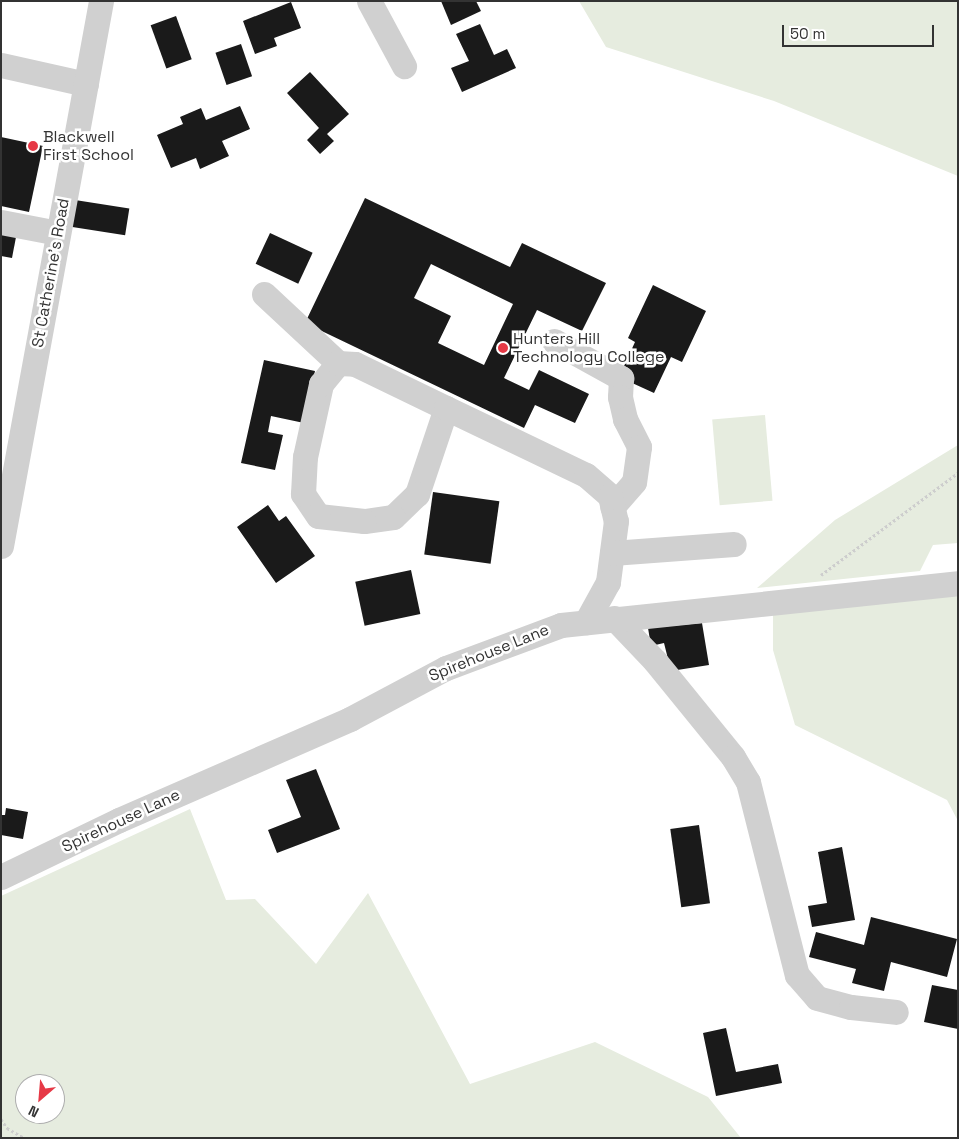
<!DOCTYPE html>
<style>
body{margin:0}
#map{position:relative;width:959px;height:1139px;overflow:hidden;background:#fff;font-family:"Space Grotesk",sans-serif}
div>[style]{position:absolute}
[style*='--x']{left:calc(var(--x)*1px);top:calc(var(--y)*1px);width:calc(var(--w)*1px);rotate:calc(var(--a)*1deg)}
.green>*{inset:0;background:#e6ecdf;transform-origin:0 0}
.building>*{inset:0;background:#1a1a1a;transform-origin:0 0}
.path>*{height:3px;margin-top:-1.5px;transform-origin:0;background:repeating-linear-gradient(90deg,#cdcdcd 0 2.5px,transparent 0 5px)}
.minor>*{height:25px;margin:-12.5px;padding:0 12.5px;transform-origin:12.5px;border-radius:12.5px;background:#d0d0d0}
.dots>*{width:14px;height:14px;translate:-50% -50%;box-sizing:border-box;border:2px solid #fff;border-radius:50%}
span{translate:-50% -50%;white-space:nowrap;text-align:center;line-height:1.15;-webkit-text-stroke:5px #fff;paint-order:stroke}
.poi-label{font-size:16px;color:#333}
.left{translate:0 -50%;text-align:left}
.street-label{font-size:16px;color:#333}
.frame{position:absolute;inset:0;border:2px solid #333;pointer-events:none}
.north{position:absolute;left:15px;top:1074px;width:50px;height:50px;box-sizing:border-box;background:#fff;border:1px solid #adadad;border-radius:50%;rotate:207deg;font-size:14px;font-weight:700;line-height:20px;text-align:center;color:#333}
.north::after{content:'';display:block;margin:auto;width:18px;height:22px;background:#e63946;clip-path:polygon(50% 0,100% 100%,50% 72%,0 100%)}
.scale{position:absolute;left:782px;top:25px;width:152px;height:22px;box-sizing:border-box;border:2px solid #333;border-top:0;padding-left:6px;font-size:15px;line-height:18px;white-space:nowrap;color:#333;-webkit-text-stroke:4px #fff;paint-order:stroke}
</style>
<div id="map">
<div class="green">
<i style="clip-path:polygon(579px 1px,958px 1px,958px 176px,774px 101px,606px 47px)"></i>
<i style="left:765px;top:415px;width:86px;height:53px;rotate:85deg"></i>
<i style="clip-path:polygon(958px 445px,958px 543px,933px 545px,920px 571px,757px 588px,835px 520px)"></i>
<i style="clip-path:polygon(958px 594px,958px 821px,947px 800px,795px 725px,773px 650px,773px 610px)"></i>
<i style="clip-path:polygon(evenodd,190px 809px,226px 900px,255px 899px,316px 964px,368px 893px,470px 1084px,595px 1042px,708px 1097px,741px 1138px,1px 1138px,1px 896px,190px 809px,25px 1084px,55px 1084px,55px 1114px,25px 1114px,25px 1084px)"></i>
</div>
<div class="building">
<i style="clip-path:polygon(441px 1px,476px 1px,481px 11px,451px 25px)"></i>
<i style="clip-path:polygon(291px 2px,301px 28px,274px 38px,277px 46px,255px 54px,243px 21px)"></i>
<i style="left:176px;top:16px;width:46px;height:27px;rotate:70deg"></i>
<i style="clip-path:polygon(480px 24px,494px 55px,507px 49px,516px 68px,462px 92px,451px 68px,469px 61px,456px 34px)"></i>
<i style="left:241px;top:44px;width:34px;height:27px;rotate:71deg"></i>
<i style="clip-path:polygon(310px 72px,349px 114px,327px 134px,334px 141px,320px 154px,307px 140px,319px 128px,287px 93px)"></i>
<i style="clip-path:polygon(240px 106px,250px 129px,222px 141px,229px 156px,200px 169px,196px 158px,171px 168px,157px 135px,183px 124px,180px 117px,201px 108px,206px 120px)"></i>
<i style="clip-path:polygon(1px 137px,43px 146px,29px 212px,1px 206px)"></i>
<i style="clip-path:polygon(evenodd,365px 198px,510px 267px,522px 243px,606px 283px,582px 331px,537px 310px,504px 378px,529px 390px,539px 370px,589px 394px,575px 423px,535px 405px,524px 428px,305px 323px,365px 198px,431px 264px,513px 304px,484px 365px,438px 343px,451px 316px,414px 298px,431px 264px)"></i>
<i style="left:75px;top:200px;width:55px;height:27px;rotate:9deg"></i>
<i style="left:270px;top:233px;width:47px;height:34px;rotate:25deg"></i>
<i style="clip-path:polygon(1px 234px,16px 237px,12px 258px,1px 256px)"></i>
<i style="clip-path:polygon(653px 285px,706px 311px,682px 362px,671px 357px,654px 393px,619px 377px,635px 342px,628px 338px)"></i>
<i style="clip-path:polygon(264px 360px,315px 371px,304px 423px,271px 416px,268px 432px,283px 435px,275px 470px,241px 463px)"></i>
<i style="left:433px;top:492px;width:67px;height:63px;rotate:8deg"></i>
<i style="clip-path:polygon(268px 505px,279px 521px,286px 516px,315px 556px,276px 583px,237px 527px)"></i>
<i style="left:411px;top:570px;width:45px;height:57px;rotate:78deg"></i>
<i style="clip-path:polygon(702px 623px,709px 665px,671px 671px,664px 643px,651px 646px,648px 628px)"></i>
<i style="clip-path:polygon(316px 769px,340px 829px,277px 853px,268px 830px,301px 817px,286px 780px)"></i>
<i style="clip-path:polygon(6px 808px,28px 812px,23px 839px,1px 835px,1px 815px,5px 815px)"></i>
<i style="left:699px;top:825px;width:79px;height:29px;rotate:82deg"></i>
<i style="clip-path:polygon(842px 847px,855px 920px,812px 927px,808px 906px,827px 903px,818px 852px)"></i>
<i style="clip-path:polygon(871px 917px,957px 939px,947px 977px,891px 962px,884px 991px,852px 983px,856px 969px,809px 957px,816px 932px,864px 945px)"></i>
<i style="clip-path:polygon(932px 985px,958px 990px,958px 1029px,924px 1022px)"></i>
<i style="clip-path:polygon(726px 1028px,736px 1072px,778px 1064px,782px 1083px,716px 1096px,703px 1033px)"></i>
</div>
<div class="path">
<i style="--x:821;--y:575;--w:171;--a:-36.7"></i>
<i style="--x:1;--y:1119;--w:11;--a:56"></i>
<i style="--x:7;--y:1128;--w:20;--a:30"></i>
</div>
<div class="minor">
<i style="--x:369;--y:1;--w:74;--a:61.7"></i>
<i style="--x:1;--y:65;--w:87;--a:12.6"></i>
<i style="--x:1;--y:222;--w:58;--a:10.9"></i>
<i style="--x:264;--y:294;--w:101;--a:43"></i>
<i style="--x:554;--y:341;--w:77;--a:28.9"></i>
<i style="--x:621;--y:378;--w:19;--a:93"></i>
<i style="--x:620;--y:397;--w:23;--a:77"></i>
<i style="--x:625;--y:419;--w:31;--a:63"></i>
<i style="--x:639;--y:447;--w:35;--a:98"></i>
<i style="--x:634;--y:482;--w:33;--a:131"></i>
<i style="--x:446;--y:408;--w:91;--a:108.6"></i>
<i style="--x:417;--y:494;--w:33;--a:136"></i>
<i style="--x:393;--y:517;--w:29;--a:172"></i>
<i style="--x:364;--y:521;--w:46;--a:-173.8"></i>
<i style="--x:318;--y:516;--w:27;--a:-124"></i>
<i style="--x:303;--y:494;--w:37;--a:-87"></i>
<i style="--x:305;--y:457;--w:75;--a:-77.6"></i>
<i style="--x:321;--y:384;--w:27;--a:-51"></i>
<i style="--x:338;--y:363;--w:17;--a:3"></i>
<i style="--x:355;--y:364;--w:101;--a:25.8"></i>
<i style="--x:446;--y:408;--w:155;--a:25.6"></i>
<i style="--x:586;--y:475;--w:32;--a:41"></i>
<i style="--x:610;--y:496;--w:26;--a:77"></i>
<i style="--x:616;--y:521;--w:62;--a:97.5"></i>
<i style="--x:608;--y:582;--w:46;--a:118.8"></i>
<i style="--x:1;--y:546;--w:554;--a:-79.6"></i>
<i style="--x:612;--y:553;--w:122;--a:-4.2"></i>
<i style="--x:614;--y:618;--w:59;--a:46.4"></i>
<i style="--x:655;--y:661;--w:124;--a:50.9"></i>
<i style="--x:733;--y:757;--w:29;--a:59"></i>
<i style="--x:748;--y:782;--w:199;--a:75.8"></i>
<i style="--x:797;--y:975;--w:30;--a:49"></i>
<i style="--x:817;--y:998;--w:35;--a:15"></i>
<i style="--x:851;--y:1007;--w:45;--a:6.3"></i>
<i style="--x:1;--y:877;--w:131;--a:-25.8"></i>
<i style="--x:119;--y:820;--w:252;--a:-23.6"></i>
<i style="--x:350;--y:719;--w:109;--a:-28"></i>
<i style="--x:446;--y:668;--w:123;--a:-20.5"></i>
<i style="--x:561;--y:625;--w:399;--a:-6"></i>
</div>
<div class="dots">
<i style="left:33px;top:146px;background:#e63946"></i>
<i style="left:503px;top:348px;background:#e63946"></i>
</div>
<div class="poi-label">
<span class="left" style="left:43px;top:146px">Blackwell<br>First School</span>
<span class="left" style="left:513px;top:348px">Hunters Hill<br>Technology College</span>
</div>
<div class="street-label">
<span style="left:51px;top:273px;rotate:-80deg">St Catherine's Road</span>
<span style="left:489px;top:653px;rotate:-22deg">Spirehouse Lane</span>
<span style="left:121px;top:821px;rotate:-25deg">Spirehouse Lane</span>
</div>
<div class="frame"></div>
<div class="north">N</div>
<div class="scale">50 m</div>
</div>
